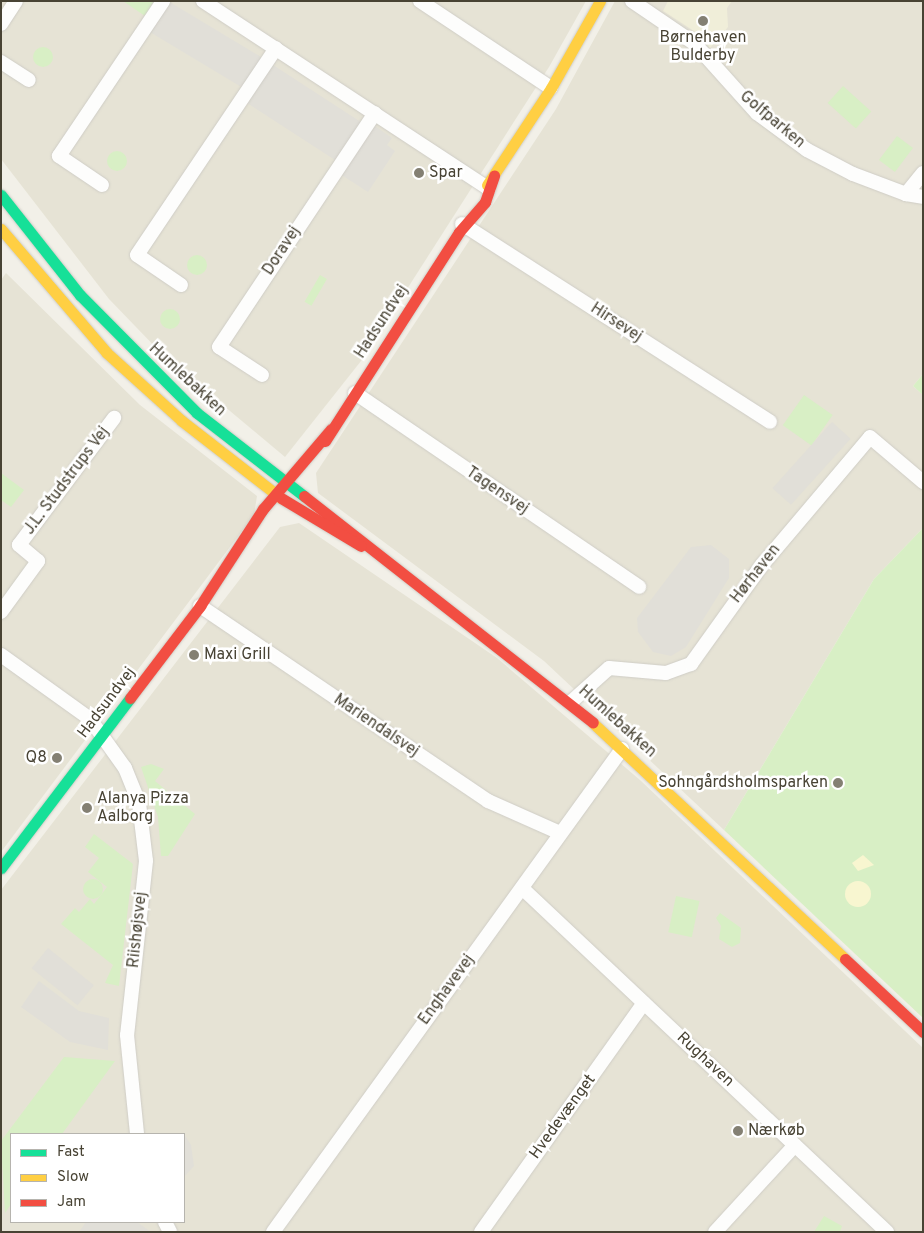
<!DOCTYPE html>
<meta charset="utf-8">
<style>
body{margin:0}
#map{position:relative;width:924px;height:1233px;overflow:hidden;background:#f2f0e8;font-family:Overpass,sans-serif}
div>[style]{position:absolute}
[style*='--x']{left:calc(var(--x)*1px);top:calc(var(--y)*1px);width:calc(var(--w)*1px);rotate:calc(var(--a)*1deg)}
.residential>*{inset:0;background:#e6e3d5}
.education>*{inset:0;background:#f0eed9}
.green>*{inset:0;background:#d8efc5;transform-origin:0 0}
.round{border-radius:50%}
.sand>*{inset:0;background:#f8f6d0}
.parking>*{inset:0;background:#e1dfd8;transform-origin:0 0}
.roads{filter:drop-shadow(0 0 1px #cfcdc6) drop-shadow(0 0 1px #cfcdc6)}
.street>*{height:14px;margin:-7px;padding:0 7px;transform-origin:7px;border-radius:7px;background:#fdfdfc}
.fast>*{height:11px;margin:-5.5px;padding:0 5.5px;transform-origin:5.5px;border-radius:5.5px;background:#16e098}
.slow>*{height:11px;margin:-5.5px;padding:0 5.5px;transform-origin:5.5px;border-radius:5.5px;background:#ffcf43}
.jam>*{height:11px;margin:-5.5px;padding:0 5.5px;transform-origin:5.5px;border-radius:5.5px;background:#f24e42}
.dots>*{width:14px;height:14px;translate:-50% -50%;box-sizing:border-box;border:2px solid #fff;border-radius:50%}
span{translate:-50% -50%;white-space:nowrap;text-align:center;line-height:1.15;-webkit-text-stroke:5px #fff;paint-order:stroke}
.poi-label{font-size:16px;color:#484334}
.left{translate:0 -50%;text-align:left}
.right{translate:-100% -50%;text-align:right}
.street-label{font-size:16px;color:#484334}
.frame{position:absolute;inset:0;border:2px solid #484334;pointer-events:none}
.legend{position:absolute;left:10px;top:1133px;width:175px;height:90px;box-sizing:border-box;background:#fff;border:1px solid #b6b4ae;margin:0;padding:6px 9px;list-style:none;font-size:15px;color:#484334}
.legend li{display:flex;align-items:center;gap:10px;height:25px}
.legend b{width:25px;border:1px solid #b6b4ae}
</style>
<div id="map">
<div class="residential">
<i style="clip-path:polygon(1px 1px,586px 1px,549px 67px,361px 361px,285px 457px,163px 355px,109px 299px,1px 159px)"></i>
<i style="clip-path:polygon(615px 1px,923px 1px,923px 374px,913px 386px,923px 395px,923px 528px,874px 579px,724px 830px,544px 661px,318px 493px,316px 473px,556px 109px)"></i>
<i style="clip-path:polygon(6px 273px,140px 405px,257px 496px,254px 515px,1px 852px,1px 280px)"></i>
<i style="clip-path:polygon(evenodd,299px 523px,497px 658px,640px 780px,923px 1048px,923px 1232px,1px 1232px,1px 890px,280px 527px,299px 523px,11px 1134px,184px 1134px,184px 1222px,11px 1222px,11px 1134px)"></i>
</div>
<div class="education">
<i style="clip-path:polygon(668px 1px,732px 1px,727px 8px,728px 27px,710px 48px,700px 35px,663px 11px)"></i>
</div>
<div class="green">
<i style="clip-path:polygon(123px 1px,154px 1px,145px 16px)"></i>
<i class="round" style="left:33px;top:47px;width:20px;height:20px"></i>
<i style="left:843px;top:86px;width:38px;height:23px;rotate:42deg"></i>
<i style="left:897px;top:136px;width:20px;height:30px;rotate:37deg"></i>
<i class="round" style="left:107px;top:151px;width:20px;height:20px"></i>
<i class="round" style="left:187px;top:255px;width:20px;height:20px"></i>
<i style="left:320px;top:275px;width:8px;height:31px;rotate:30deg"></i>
<i class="round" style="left:160px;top:309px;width:20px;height:20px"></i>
<i style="clip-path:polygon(923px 374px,923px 395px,913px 386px)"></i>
<i style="left:804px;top:395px;width:35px;height:37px;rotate:35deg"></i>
<i style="clip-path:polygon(1px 473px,24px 490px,11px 507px,1px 500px)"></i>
<i style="clip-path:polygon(923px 528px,923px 1018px,724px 830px,874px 579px)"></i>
<i style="clip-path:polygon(151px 764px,164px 769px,155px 781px,195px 814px,168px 856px,161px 856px,158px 817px,141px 767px)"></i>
<i style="clip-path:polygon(94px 834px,133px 864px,119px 986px,105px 983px,113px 965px,61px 924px,75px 908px,79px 912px,90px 899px,94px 904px,107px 887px,88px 872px,99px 858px,85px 847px)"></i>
<i class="round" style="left:83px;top:879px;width:20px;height:20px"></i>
<i style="left:676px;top:896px;width:24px;height:37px;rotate:12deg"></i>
<i style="clip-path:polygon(720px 913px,741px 928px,740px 943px,732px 947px,719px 939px,721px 926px,716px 918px)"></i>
<i style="clip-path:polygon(64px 1057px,115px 1061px,62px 1134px,11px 1134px,11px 1204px,5px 1213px,1px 1141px)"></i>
<i style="clip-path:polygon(824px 1216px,842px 1226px,840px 1232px,814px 1232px)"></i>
</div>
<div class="sand">
<i style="clip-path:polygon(863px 855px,874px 865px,858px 871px,852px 863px)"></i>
<i class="round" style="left:845px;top:881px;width:26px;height:26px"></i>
</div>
<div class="parking">
<i style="left:168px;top:1px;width:112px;height:36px;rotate:31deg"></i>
<i style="left:270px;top:63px;width:112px;height:46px;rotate:33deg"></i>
<i style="clip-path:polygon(372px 124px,392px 138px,387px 145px,395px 151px,368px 192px,340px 174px)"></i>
<i style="left:832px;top:422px;width:25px;height:89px;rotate:42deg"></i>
<i style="clip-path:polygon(711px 545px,729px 559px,729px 578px,686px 647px,671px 656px,653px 652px,638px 632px,637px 618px,691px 547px)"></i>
<i style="left:48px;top:948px;width:59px;height:26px;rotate:39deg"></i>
<i style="clip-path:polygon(39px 981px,79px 1011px,109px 1018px,108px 1050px,70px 1042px,21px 1007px)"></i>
<i style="clip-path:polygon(184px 1134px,191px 1145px,194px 1166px,184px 1177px)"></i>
<i style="clip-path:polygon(86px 1222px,137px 1222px,151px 1232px,79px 1232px)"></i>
</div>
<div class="roads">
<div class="street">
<i style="--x:203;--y:1;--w:342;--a:33.3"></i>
<i style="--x:420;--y:1;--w:157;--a:33.6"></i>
<i style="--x:632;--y:1;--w:76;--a:34.3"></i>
<i style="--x:695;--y:44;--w:93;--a:48.1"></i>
<i style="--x:757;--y:113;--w:62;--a:36.5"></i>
<i style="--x:807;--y:150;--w:52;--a:27.6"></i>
<i style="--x:853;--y:174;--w:57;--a:20.7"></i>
<i style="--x:1;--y:24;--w:27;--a:-57"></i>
<i style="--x:1;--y:62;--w:33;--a:33"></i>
<i style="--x:923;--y:173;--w:27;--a:129"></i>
<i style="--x:906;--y:194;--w:17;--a:10"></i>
<i style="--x:102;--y:185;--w:52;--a:-146"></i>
<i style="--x:59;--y:156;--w:187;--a:-56.1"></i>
<i style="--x:462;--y:224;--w:366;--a:32.7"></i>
<i style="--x:181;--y:285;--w:53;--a:-145.7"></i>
<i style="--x:137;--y:255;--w:249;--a:-56.1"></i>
<i style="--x:262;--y:375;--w:51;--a:-146.9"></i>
<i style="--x:219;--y:347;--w:281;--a:-56.3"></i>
<i style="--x:355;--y:393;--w:344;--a:34.3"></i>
<i style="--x:200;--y:606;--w:348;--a:34.1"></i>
<i style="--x:488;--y:801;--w:79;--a:24"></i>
<i style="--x:1;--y:612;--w:63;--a:-54"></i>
<i style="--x:38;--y:561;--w:25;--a:-140"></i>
<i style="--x:19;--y:545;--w:159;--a:-53.2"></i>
<i style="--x:1;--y:655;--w:110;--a:35.7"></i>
<i style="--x:90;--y:719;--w:60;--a:54.5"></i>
<i style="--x:125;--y:768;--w:38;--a:68"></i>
<i style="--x:139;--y:803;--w:58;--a:83.1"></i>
<i style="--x:146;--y:861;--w:175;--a:96.2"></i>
<i style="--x:127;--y:1035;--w:100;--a:84.2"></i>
<i style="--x:571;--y:702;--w:51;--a:-41.8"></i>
<i style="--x:609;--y:668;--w:57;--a:5"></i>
<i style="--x:666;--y:673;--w:27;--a:-20"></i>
<i style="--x:691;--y:664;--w:122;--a:-54.4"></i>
<i style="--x:762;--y:565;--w:167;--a:-49.8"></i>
<i style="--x:870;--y:437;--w:70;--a:40.3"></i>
<i style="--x:522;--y:888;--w:502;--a:43.3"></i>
<i style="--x:165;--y:1222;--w:11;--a:63"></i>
<i style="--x:273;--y:1232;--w:596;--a:-54.15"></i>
<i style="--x:481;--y:1232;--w:281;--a:-54.6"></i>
<i style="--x:715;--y:1232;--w:118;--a:-47.4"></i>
</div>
<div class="fast">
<i style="--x:1;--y:195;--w:127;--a:51.7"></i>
<i style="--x:80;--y:295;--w:166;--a:45.2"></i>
<i style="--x:197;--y:413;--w:135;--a:37.8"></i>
<i style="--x:1;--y:868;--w:213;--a:-52.8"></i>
</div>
<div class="slow">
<i style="--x:487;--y:185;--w:116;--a:-56.6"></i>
<i style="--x:551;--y:88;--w:100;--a:-60.6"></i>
<i style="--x:1;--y:229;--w:163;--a:49.5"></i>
<i style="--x:107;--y:353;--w:101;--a:42.2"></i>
<i style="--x:182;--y:421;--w:125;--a:37.9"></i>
<i style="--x:593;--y:723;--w:345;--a:43.1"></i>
</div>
<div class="jam">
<i style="--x:325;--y:441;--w:248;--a:-57.3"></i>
<i style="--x:459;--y:232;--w:40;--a:-49"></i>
<i style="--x:485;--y:202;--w:28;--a:-71"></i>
<i style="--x:304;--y:496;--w:367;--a:38.1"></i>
<i style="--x:281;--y:498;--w:93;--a:31"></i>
<i style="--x:130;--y:698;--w:116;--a:-52.7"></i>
<i style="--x:200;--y:606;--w:116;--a:-57"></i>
<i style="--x:263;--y:509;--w:105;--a:-49.6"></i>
<i style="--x:845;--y:959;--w:107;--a:43.1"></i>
</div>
</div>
<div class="dots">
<i style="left:703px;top:21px;background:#848073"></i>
<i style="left:419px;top:173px;background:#848073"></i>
<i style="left:194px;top:655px;background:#848073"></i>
<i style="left:57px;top:758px;background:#848073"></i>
<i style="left:838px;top:783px;background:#848073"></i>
<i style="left:87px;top:808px;background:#848073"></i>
<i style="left:738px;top:1131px;background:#848073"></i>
</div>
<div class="poi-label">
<span style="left:703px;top:47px">Børnehaven<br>Bulderby</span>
<span class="left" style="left:429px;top:173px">Spar</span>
<span class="left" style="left:204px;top:655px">Maxi Grill</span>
<span class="right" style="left:47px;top:758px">Q8</span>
<span class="right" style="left:828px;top:783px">Sohngårdsholmsparken</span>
<span class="left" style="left:97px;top:808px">Alanya Pizza<br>Aalborg</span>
<span class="left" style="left:748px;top:1131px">Nærkøb</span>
</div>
<div class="street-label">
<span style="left:772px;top:120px;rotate:40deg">Golfparken</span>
<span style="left:282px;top:251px;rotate:-57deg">Doravej</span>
<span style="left:382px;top:322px;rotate:-57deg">Hadsundvej</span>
<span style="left:616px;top:323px;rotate:33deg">Hirsevej</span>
<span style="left:187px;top:380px;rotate:43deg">Humlebakken</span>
<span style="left:67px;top:481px;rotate:-53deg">J.L. Studstrups Vej</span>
<span style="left:497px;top:491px;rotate:34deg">Tagensvej</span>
<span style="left:756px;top:574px;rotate:-52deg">Hørhaven</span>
<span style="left:107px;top:703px;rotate:-53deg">Hadsundvej</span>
<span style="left:617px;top:722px;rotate:42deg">Humlebakken</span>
<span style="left:376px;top:726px;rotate:34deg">Mariendalsvej</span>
<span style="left:138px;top:930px;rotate:-84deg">Riishøjsvej</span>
<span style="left:447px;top:990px;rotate:-54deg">Enghavevej</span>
<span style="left:705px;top:1060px;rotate:43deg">Rughaven</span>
<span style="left:563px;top:1117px;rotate:-54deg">Hvedevænget</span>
</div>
<div class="frame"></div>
<ul class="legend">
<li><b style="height:6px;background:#16e098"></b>Fast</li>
<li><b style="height:6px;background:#ffcf43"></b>Slow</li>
<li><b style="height:6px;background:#f24e42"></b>Jam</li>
</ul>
</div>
